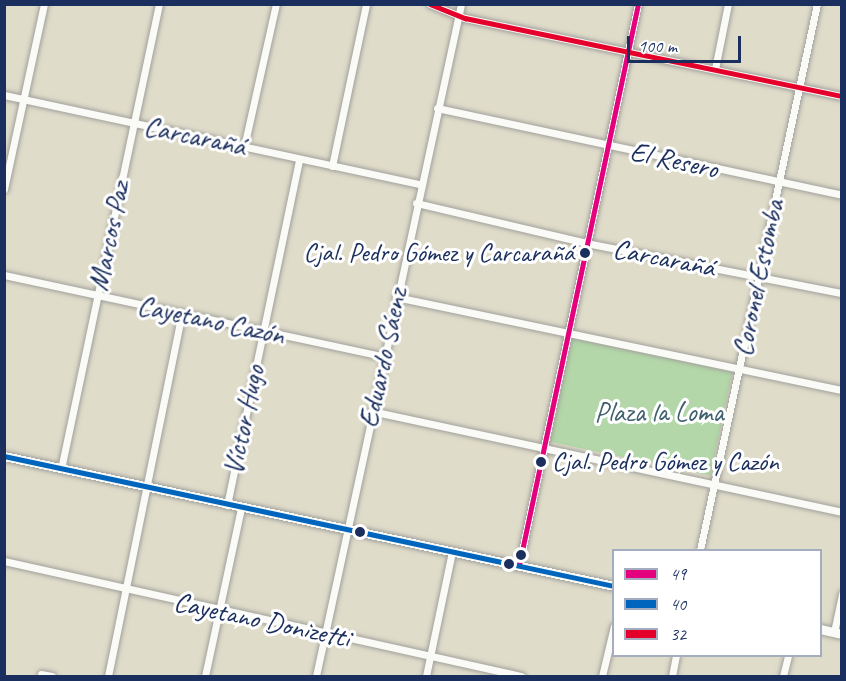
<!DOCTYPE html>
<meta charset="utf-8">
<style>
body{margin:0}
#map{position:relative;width:846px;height:681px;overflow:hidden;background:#e0dcca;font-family:Caveat,sans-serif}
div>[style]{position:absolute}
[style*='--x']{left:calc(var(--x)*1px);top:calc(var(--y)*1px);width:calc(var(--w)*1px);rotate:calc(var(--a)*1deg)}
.green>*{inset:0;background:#b3d7a8;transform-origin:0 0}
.roads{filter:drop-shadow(0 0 2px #a1a19c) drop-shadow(0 0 2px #a1a19c)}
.street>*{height:7px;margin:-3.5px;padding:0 3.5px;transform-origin:3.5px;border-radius:3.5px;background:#fafaf7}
.secondary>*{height:9px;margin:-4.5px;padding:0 4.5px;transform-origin:4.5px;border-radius:4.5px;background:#fafaf7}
.bus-1>*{height:4.5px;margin:-2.25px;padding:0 2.25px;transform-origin:2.25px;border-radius:2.25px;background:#e5007d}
.bus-2>*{height:4.5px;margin:-2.25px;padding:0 2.25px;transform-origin:2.25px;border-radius:2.25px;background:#0065bd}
.bus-3>*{height:4.5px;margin:-2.25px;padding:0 2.25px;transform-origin:2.25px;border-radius:2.25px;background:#e4002b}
.dots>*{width:16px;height:16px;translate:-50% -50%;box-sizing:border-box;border:3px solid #fff;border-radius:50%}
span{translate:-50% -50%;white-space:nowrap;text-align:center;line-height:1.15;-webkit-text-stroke:6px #fff;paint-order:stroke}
.bus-label{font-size:26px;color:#1b2f5e}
.right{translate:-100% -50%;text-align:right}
.left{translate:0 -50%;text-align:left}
.street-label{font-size:28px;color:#1b2f5e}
.park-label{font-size:28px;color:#3e606c}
.frame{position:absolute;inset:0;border:6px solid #1b2f5e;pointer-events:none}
.legend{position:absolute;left:612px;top:549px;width:210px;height:108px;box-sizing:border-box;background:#fff;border:2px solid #a4acbf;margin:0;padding:8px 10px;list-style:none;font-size:18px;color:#1b2f5e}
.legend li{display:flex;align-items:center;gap:12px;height:30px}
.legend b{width:30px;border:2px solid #a4acbf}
.scale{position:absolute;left:627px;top:36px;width:114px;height:27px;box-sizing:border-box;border:3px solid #1b2f5e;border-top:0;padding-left:8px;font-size:18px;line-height:21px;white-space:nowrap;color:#1b2f5e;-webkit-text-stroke:4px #fff;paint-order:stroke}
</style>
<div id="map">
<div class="green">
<i style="left:572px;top:338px;width:164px;height:106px;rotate:12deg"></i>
</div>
<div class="roads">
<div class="street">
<i style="--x:430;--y:4;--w:38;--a:22"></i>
<i style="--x:465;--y:18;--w:385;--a:11.7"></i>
<i style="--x:715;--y:69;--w:66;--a:-78.7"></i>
<i style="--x:4;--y:95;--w:425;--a:12.1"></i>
<i style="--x:437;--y:108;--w:414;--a:12.1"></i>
<i style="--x:244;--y:147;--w:147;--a:-77.4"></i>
<i style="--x:332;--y:166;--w:166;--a:-78.1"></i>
<i style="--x:4;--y:189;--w:189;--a:-77.8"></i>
<i style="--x:416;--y:203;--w:175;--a:13.2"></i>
<i style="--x:586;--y:243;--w:261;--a:11.1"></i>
<i style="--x:4;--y:275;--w:388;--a:12.1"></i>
<i style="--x:396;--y:297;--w:456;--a:11.8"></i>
<i style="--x:371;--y:411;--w:482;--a:12.1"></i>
<i style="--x:61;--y:469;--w:475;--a:-78.1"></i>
<i style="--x:227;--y:505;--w:352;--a:-78.2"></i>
<i style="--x:700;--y:550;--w:558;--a:-77.91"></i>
<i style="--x:4;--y:561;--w:530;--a:12.54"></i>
<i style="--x:519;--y:565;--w:573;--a:-78.02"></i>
<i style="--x:834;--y:632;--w:39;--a:-78"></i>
<i style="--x:41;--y:674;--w:11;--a:10"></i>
<i style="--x:108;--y:676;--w:371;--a:-78.5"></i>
<i style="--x:205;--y:676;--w:172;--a:-77.9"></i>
<i style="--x:316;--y:676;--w:687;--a:-77.82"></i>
<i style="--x:426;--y:676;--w:127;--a:-78.2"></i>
<i style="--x:602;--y:676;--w:51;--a:-76.5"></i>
<i style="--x:672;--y:676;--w:20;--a:-79"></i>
<i style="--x:783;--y:676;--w:21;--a:-76"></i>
</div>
<div class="secondary">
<i style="--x:4;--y:456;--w:624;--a:12.03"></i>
<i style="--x:820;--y:629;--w:23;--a:13"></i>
</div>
</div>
<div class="bus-1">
<i style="--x:519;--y:565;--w:573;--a:-78.02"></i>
</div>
<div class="bus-2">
<i style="--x:4;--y:456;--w:624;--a:12.03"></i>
</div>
<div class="bus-3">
<i style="--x:430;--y:4;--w:38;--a:22"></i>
<i style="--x:465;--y:18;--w:385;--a:11.7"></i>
</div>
<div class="dots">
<i style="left:585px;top:253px;background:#1b2f5e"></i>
<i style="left:541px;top:462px;background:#1b2f5e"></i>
<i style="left:360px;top:532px;background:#1b2f5e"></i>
<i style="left:521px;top:555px;background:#1b2f5e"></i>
<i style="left:509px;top:564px;background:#1b2f5e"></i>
</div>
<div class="bus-label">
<span class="right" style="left:574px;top:253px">Cjal. Pedro Gómez y Carcarañá</span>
<span class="left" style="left:552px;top:462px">Cjal. Pedro Gómez y Cazón</span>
</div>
<div class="street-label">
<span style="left:195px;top:136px;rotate:12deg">Carcarañá</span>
<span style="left:674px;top:160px;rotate:12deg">El Resero</span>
<span style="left:109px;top:236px;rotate:-78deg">Marcos Paz</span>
<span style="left:664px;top:258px;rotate:11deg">Carcarañá</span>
<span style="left:758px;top:278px;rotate:-78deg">Coronel Estomba</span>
<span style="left:211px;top:320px;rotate:12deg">Cayetano Cazón</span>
<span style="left:383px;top:358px;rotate:-78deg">Eduardo Sáenz</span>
<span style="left:244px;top:420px;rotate:-78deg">Víctor Hugo</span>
<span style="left:262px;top:620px;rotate:12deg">Cayetano Donizetti</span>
</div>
<div class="park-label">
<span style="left:659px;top:412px">Plaza la Loma</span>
</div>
<div class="frame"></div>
<ul class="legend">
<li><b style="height:8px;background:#e5007d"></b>49</li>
<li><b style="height:8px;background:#0065bd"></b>40</li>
<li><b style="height:8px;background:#e4002b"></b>32</li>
</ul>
<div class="scale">100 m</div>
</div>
